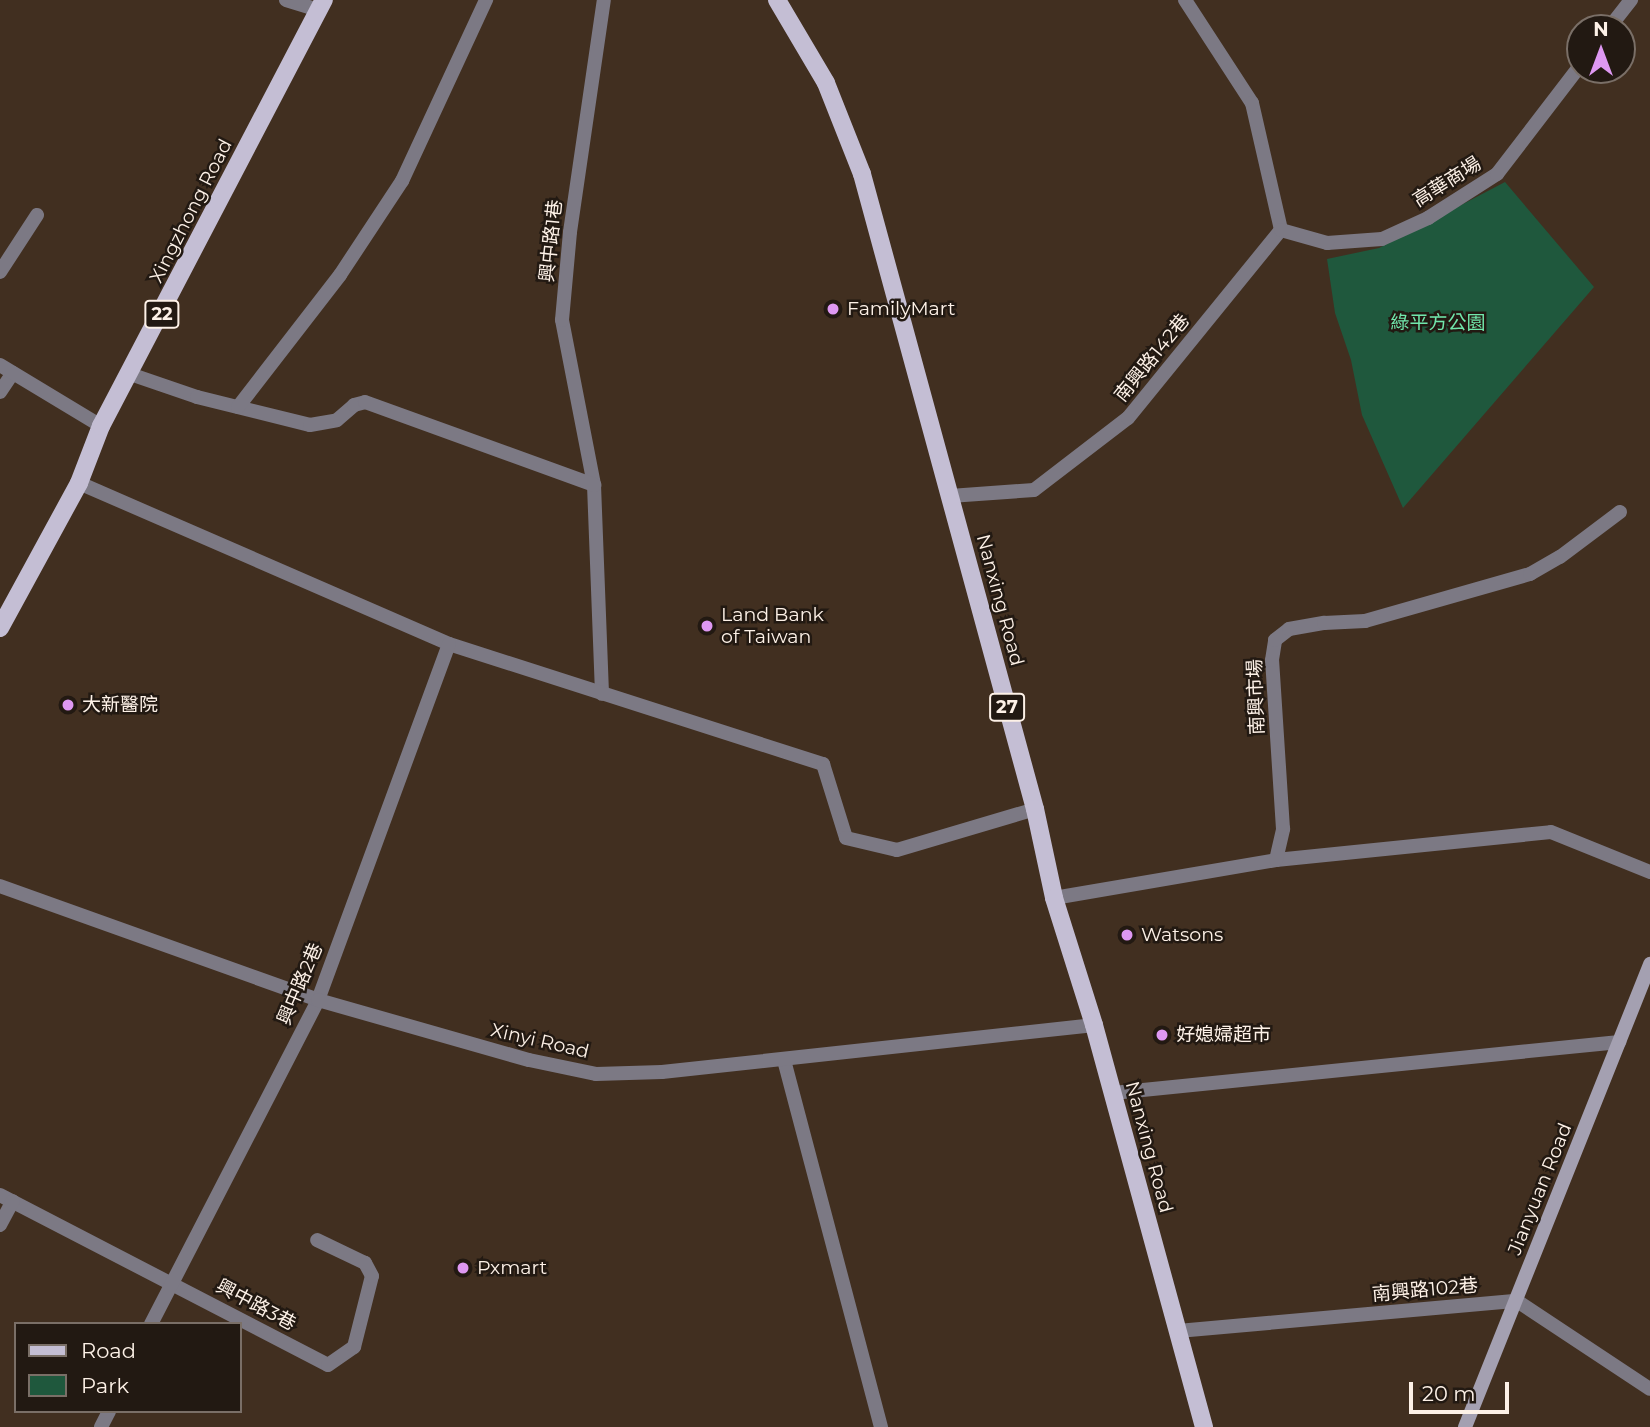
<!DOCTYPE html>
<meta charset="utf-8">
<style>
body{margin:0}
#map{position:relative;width:1650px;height:1427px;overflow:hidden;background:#412f20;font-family:Montserrat,"Noto Sans TC",sans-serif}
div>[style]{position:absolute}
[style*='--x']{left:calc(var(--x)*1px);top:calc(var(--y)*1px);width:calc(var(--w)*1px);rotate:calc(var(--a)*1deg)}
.green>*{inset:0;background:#1f583d}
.lane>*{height:14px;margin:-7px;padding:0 7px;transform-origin:7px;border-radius:7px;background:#7c7984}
.street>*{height:14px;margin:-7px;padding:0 7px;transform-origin:7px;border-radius:7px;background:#7c7984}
.secondary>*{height:14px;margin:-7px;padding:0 7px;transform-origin:7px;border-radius:7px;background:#a4a0b1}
.primary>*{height:18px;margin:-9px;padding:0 9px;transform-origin:9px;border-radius:9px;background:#c4bed4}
.dots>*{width:19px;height:19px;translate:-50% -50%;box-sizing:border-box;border:4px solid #221912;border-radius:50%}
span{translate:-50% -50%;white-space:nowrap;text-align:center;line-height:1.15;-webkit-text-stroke:5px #221912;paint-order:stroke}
.shield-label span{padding:2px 5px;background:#221912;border:2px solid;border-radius:5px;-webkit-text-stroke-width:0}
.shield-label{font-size:18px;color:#fdf1e7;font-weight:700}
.street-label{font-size:19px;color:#fdf1e7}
.poi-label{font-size:19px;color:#fdf1e7}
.left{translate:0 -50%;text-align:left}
.park-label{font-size:19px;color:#71e8ac}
.legend{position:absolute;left:14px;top:1322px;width:228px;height:91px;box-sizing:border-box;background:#221912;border:2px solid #7a6f67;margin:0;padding:9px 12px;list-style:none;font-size:21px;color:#fdf1e7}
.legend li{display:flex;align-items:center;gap:14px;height:35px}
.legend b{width:35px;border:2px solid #7a6f67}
.north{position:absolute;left:1566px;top:14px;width:70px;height:70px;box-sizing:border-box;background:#221912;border:2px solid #7a6f67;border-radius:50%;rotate:0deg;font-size:19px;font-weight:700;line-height:28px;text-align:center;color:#fdf1e7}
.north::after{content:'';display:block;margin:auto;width:24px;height:32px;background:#de98f2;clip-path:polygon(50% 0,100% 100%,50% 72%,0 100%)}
.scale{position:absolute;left:1409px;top:1382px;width:100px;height:32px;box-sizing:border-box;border:4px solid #fdf1e7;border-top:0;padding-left:9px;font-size:21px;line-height:24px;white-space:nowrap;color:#fdf1e7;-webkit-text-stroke:5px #221912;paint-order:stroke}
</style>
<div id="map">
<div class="green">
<i style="clip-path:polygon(1505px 182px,1594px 287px,1403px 508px,1362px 415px,1351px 360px,1335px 313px,1327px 259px,1379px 248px)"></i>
</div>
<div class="lane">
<i style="--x:1609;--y:28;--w:36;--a:-52"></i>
<i style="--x:1327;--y:243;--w:55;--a:-4.2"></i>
<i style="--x:1382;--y:239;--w:51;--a:-24.5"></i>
<i style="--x:1428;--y:218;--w:82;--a:-32.5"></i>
<i style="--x:1497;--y:174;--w:136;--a:-52.5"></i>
<i style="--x:0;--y:272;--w:68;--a:-57"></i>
<i style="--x:562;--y:320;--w:168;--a:79"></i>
<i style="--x:594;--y:485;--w:209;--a:87.8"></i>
<i style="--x:130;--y:374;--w:71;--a:18.9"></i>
<i style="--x:197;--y:397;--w:116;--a:13.9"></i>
<i style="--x:310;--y:425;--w:27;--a:-10"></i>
<i style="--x:337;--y:420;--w:23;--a:-41"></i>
<i style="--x:354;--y:405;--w:11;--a:-15"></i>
<i style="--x:365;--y:402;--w:244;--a:19.9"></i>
<i style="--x:0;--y:392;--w:23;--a:-56"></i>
<i style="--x:238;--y:407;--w:167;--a:-52.3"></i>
<i style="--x:340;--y:275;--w:113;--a:-56.6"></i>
<i style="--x:402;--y:181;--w:200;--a:-65.1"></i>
<i style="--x:79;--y:483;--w:404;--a:23.5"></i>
<i style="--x:449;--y:644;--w:393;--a:17.8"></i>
<i style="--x:823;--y:764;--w:77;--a:72.7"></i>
<i style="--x:846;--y:838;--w:52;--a:13.2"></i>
<i style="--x:897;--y:850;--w:144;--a:-16.5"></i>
<i style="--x:950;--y:496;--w:84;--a:-4.1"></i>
<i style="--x:1034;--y:490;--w:118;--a:-37.5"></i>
<i style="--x:1128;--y:418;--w:242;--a:-50.9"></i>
<i style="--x:1276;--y:860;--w:276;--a:-5.8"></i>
<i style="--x:1551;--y:832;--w:107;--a:22"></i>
<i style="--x:1054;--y:898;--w:225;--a:-9.7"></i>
<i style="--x:1276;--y:860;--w:32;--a:-77"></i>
<i style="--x:1283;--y:829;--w:169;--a:-93.7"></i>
<i style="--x:1272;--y:660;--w:20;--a:-81"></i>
<i style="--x:1275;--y:640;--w:18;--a:-38"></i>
<i style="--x:1289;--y:629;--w:36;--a:-10"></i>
<i style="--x:1324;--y:623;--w:41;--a:-2.8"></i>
<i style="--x:1365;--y:621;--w:172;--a:-15.9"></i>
<i style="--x:1530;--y:574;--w:34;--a:-30"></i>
<i style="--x:1560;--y:557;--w:75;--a:-36.9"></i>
<i style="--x:784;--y:1060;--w:380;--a:75.2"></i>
<i style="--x:1113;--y:1093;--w:509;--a:-5.76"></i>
<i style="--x:0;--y:1195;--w:369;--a:27.4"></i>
<i style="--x:328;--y:1365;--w:32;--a:-35"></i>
<i style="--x:354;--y:1347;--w:73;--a:-75.8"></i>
<i style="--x:372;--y:1276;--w:15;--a:-118"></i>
<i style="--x:365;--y:1263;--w:53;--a:-154.4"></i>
<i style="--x:0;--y:1225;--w:27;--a:-62"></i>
<i style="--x:151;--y:1324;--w:365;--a:-62.7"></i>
<i style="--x:318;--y:1000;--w:379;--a:-69.8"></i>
<i style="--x:1178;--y:1331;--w:340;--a:-5.1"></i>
<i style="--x:1517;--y:1301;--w:159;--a:33.5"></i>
<i style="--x:101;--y:1427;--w:18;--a:-63"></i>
</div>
<div class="street">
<i style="--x:286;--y:0;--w:34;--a:17"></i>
<i style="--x:1185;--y:0;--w:123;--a:57"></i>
<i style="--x:1252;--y:103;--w:130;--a:77.1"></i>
<i style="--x:1281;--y:230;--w:48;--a:15.8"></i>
<i style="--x:562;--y:320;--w:88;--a:-84.8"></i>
<i style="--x:570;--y:232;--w:234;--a:-81.7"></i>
<i style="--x:0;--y:365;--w:118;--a:31.1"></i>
<i style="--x:0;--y:886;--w:338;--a:19.7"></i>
<i style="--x:318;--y:1000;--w:219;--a:15.9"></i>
<i style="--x:529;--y:1060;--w:68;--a:11.8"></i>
<i style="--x:596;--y:1074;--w:66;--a:-1.7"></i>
<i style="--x:662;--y:1072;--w:435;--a:-6.2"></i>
</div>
<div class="secondary">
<i style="--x:1465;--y:1427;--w:499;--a:-68.2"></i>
</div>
<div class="primary">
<i style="--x:777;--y:0;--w:96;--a:59.4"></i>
<i style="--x:826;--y:83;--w:98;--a:68.4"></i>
<i style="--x:862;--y:174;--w:658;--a:74.76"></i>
<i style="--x:1035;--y:809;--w:91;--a:77.9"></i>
<i style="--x:1054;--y:898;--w:133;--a:72.5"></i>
<i style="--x:1094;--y:1025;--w:417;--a:74.7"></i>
<i style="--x:0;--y:628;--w:165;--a:-61.4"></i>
<i style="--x:79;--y:483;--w:61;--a:-68.9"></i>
<i style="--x:101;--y:426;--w:481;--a:-62.4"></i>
</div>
<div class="dots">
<i style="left:833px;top:309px;background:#de98f2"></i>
<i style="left:707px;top:626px;background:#de98f2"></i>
<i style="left:68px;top:705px;background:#de98f2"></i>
<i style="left:1127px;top:935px;background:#de98f2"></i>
<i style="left:1162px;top:1035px;background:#de98f2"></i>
<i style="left:463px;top:1268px;background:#de98f2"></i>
</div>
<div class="shield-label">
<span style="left:162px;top:314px">22</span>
<span style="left:1007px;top:707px">27</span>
</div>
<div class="street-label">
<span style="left:1447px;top:182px;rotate:-32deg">高華商場</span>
<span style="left:191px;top:211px;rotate:-63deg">Xingzhong Road</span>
<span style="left:551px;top:241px;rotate:-84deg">興中路1巷</span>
<span style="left:1152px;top:358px;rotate:-51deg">南興路142巷</span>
<span style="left:1000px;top:600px;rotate:75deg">Nanxing Road</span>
<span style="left:1256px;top:697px;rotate:-92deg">南興市場</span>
<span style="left:300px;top:984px;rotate:-67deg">興中路2巷</span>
<span style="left:540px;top:1041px;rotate:13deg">Xinyi Road</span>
<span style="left:1149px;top:1147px;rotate:75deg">Nanxing Road</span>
<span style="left:1540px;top:1189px;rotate:-68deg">Jianyuan Road</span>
<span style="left:1425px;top:1290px;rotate:-5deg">南興路102巷</span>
<span style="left:256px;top:1305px;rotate:28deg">興中路3巷</span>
</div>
<div class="poi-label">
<span class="left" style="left:847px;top:309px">FamilyMart</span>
<span class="left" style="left:721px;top:626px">Land Bank<br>of Taiwan</span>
<span class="left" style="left:82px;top:705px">大新醫院</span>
<span class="left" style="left:1141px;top:935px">Watsons</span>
<span class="left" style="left:1176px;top:1035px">好媳婦超市</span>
<span class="left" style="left:477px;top:1268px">Pxmart</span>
</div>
<div class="park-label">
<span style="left:1438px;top:323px">綠平方公園</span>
</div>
<ul class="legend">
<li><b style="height:9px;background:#c4bed4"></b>Road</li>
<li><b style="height:19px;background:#1f583d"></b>Park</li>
</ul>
<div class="north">N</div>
<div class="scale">20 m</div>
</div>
